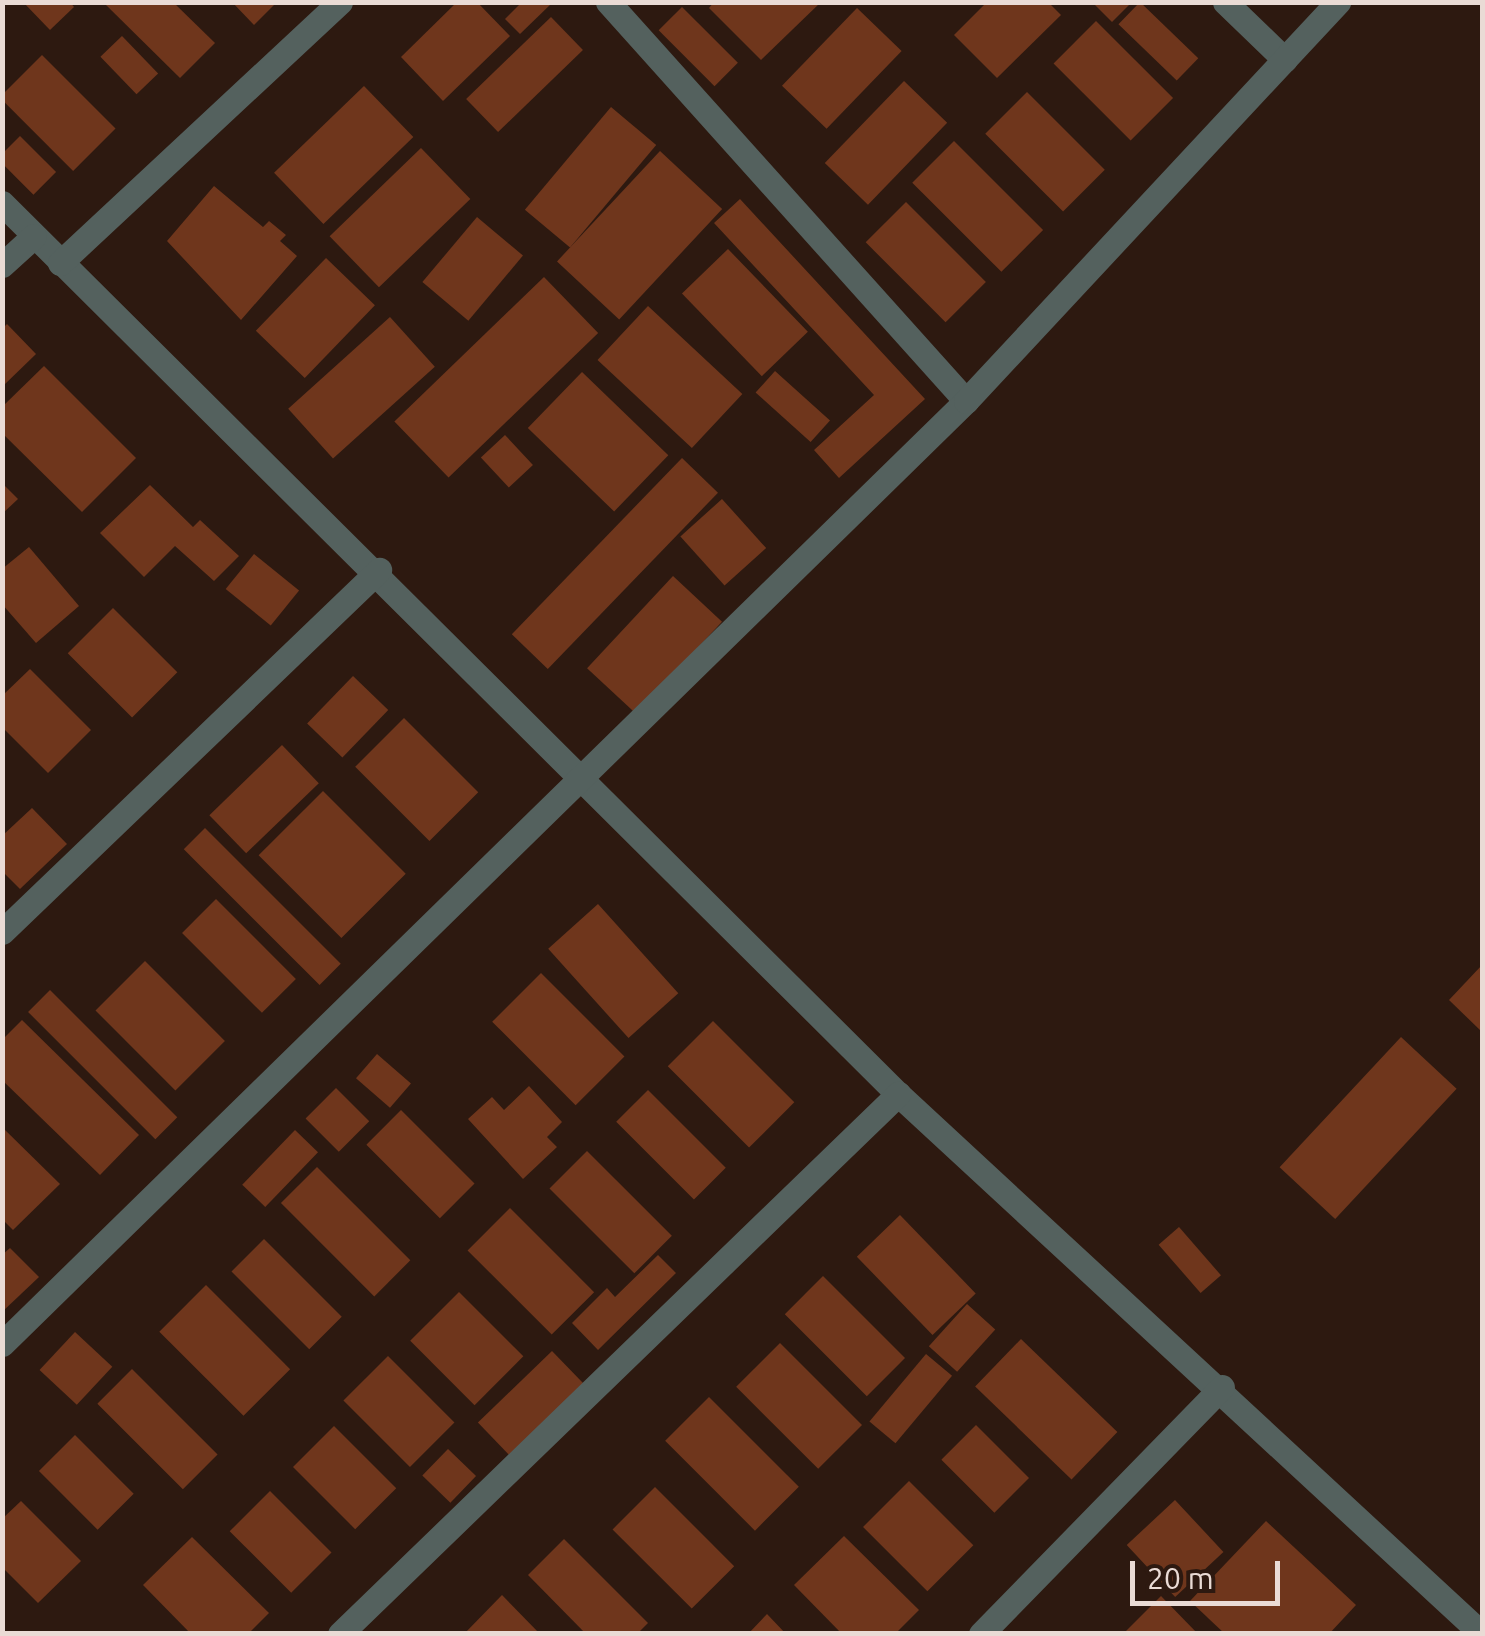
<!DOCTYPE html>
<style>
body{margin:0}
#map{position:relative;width:1485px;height:1636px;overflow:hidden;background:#2d1910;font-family:Ubuntu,sans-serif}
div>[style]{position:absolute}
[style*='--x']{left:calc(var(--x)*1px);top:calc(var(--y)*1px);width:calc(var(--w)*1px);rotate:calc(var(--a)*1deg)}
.building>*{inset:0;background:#6f361c;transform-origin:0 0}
.minor>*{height:25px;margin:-12.5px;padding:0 12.5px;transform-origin:12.5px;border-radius:12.5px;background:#54615e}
span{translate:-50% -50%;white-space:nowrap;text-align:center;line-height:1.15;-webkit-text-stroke:9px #2d1910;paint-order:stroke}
.frame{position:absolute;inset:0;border:5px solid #eadbd5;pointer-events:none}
.scale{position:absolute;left:1130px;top:1561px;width:150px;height:45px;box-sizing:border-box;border:5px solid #eadbd5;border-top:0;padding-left:12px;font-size:30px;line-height:35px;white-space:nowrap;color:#eadbd5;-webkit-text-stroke:8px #2d1910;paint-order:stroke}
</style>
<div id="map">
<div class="building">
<i style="clip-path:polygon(23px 2px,70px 2px,74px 7px,50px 30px)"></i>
<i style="clip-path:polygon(232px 2px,277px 2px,254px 25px)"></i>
<i style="clip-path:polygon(457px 2px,477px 2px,510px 36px,443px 101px,401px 57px)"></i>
<i style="clip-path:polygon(522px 2px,553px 2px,520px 34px,505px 19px)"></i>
<i style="clip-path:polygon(714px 2px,821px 2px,761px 60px,709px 8px)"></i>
<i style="clip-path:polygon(987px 2px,1048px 2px,1061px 15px,997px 78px,954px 35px)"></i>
<i style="clip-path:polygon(1092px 2px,1132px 2px,1112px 22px)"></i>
<i style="left:1140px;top:2px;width:81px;height:31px;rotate:44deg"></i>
<i style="clip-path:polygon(104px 3px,174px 3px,215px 43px,180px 78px)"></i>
<i style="left:682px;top:7px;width:79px;height:33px;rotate:45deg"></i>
<i style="left:857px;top:8px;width:62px;height:108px;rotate:44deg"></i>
<i style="left:551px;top:17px;width:46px;height:118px;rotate:46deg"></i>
<i style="left:1096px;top:21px;width:109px;height:60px;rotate:45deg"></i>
<i style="left:122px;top:36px;width:52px;height:30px;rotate:46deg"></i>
<i style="left:42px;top:55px;width:104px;height:60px;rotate:45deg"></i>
<i style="left:904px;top:81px;width:60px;height:114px;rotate:44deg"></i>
<i style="left:364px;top:86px;width:71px;height:125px;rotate:46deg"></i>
<i style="left:1027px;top:92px;width:110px;height:59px;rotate:45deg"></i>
<i style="left:611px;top:107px;width:59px;height:134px;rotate:40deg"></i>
<i style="left:20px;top:136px;width:51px;height:32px;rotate:45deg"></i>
<i style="left:954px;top:141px;width:126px;height:59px;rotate:45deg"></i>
<i style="left:421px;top:148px;width:71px;height:127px;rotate:46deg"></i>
<i style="left:660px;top:151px;width:85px;height:151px;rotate:43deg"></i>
<i style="clip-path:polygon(214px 186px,263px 227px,269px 221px,286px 235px,280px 241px,297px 256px,241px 320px,167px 241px)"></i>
<i style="clip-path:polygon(740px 199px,925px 399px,839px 478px,814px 450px,874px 395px,714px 223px)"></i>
<i style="left:906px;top:202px;width:113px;height:57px;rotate:45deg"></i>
<i style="left:477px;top:217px;width:60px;height:85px;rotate:40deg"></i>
<i style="left:728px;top:249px;width:115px;height:64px;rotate:46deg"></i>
<i style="left:326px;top:258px;width:68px;height:101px;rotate:44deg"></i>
<i style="left:544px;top:277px;width:78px;height:208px;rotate:46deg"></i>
<i style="left:648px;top:306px;width:129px;height:74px;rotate:43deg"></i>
<i style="left:390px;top:317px;width:67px;height:137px;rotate:48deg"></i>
<i style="clip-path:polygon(7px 324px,36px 354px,2px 387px,2px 329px)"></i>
<i style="clip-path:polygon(44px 366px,136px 458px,82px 512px,2px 433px,2px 407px)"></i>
<i style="left:775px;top:371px;width:74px;height:29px;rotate:42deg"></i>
<i style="left:582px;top:372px;width:120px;height:78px;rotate:44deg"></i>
<i style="left:505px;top:435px;width:41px;height:33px;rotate:47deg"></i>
<i style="left:682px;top:458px;width:50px;height:245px;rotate:44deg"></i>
<i style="clip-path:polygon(2px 483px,18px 499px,2px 514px)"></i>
<i style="clip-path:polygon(150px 485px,193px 527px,200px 520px,239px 556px,214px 581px,175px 546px,144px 577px,100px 533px)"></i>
<i style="left:722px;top:499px;width:66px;height:56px;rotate:48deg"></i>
<i style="clip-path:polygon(29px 547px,79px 606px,36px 643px,2px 604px,2px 569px)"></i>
<i style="left:254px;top:554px;width:58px;height:45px;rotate:39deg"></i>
<i style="left:673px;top:576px;width:67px;height:126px;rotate:43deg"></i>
<i style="left:113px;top:608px;width:91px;height:64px;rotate:45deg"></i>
<i style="clip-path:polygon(30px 669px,91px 730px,48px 773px,2px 727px,2px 696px)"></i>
<i style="left:353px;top:676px;width:49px;height:66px;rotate:44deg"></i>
<i style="left:404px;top:718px;width:105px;height:69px;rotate:45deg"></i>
<i style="left:282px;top:745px;width:53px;height:101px;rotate:46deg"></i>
<i style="left:323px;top:791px;width:117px;height:91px;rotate:45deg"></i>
<i style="clip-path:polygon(32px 808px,67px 844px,20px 889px,2px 871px,2px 836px)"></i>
<i style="left:205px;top:828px;width:192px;height:30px;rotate:45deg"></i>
<i style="left:216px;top:899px;width:113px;height:48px;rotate:45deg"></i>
<i style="left:598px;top:904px;width:120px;height:67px;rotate:48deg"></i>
<i style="left:145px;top:961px;width:113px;height:70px;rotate:45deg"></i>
<i style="clip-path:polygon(1482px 965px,1482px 1032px,1449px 1000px)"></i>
<i style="left:541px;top:973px;width:118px;height:69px;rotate:45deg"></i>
<i style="left:50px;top:990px;width:180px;height:31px;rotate:45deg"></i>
<i style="clip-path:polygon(22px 1020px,139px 1135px,100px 1175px,2px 1080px,2px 1040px)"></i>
<i style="left:713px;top:1021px;width:115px;height:64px;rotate:45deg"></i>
<i style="left:1401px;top:1037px;width:76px;height:178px;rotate:43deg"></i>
<i style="left:377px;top:1054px;width:45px;height:32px;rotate:41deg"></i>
<i style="clip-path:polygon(529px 1086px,562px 1122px,547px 1137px,557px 1147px,523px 1179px,468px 1119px,492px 1097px,504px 1110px)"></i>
<i style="left:336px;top:1088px;width:47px;height:43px;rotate:45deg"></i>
<i style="left:648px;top:1090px;width:110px;height:45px;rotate:45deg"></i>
<i style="left:401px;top:1110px;width:104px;height:49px;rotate:45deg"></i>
<i style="clip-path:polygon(2px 1127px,60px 1184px,13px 1230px,2px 1219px)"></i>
<i style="left:295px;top:1130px;width:32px;height:76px;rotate:44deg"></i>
<i style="left:587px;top:1151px;width:120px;height:53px;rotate:45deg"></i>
<i style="left:317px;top:1167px;width:132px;height:51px;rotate:45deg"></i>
<i style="left:510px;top:1208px;width:119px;height:60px;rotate:45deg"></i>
<i style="left:900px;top:1215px;width:109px;height:60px;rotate:46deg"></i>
<i style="left:1179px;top:1227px;width:64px;height:27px;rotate:49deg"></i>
<i style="left:264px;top:1239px;width:110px;height:46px;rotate:45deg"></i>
<i style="clip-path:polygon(10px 1248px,39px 1277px,2px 1312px,2px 1255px)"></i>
<i style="clip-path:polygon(658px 1255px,676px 1273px,598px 1350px,572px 1323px,607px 1288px,615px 1297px)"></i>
<i style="left:823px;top:1276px;width:116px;height:54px;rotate:45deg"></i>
<i style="left:206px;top:1285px;width:119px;height:66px;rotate:45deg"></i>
<i style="left:459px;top:1292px;width:91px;height:69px;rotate:45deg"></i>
<i style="left:967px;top:1304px;width:38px;height:57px;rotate:42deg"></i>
<i style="left:75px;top:1332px;width:51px;height:52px;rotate:43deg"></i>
<i style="left:1021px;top:1339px;width:134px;height:66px;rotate:44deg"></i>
<i style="left:780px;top:1343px;width:116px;height:62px;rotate:45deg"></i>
<i style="left:552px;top:1351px;width:46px;height:103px;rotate:46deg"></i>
<i style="left:926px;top:1354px;width:34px;height:88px;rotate:40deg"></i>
<i style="left:388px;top:1356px;width:94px;height:63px;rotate:45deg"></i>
<i style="left:132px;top:1369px;width:121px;height:49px;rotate:45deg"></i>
<i style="left:709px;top:1397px;width:127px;height:62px;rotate:45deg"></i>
<i style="left:976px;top:1425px;width:75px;height:49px;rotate:45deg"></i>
<i style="left:334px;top:1426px;width:88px;height:58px;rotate:45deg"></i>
<i style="left:75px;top:1435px;width:83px;height:51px;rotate:45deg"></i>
<i style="left:448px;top:1449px;width:39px;height:37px;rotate:44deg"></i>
<i style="left:909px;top:1481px;width:91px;height:65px;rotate:45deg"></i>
<i style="left:655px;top:1487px;width:112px;height:60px;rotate:45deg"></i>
<i style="left:270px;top:1491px;width:87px;height:57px;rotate:45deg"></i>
<i style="left:1175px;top:1500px;width:71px;height:66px;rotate:47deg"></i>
<i style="clip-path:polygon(21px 1501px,81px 1561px,38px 1603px,2px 1567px,2px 1519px)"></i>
<i style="clip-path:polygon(1266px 1521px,1356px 1605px,1329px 1634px,1225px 1634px,1190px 1601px)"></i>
<i style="clip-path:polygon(844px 1536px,919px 1610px,895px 1634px,842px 1634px,794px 1585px)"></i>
<i style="clip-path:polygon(192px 1537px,269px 1613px,248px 1634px,191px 1634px,143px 1585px)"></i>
<i style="clip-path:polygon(564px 1539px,648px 1623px,637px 1634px,586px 1634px,528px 1575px)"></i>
<i style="clip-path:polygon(502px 1595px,540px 1634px,464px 1634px)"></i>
<i style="clip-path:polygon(1161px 1596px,1198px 1634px,1123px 1634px)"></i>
<i style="clip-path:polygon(767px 1614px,786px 1634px,748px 1634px)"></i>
</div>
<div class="minor">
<i style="--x:608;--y:2;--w:536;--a:48.1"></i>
<i style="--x:1225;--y:2;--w:83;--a:44"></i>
<i style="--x:2;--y:203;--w:1264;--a:44.84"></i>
<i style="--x:898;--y:1094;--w:795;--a:42.76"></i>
<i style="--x:60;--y:263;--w:383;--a:-43"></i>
<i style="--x:2;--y:265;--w:43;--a:-42.2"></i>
<i style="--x:2;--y:932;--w:523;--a:-43.84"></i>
<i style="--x:2;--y:1344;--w:1349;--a:-44.37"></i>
<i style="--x:966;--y:401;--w:546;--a:-47.01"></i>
<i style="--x:340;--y:1634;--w:777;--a:-44.06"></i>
<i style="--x:981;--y:1634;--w:345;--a:-45.7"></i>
</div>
<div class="frame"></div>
<div class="scale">20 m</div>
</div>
